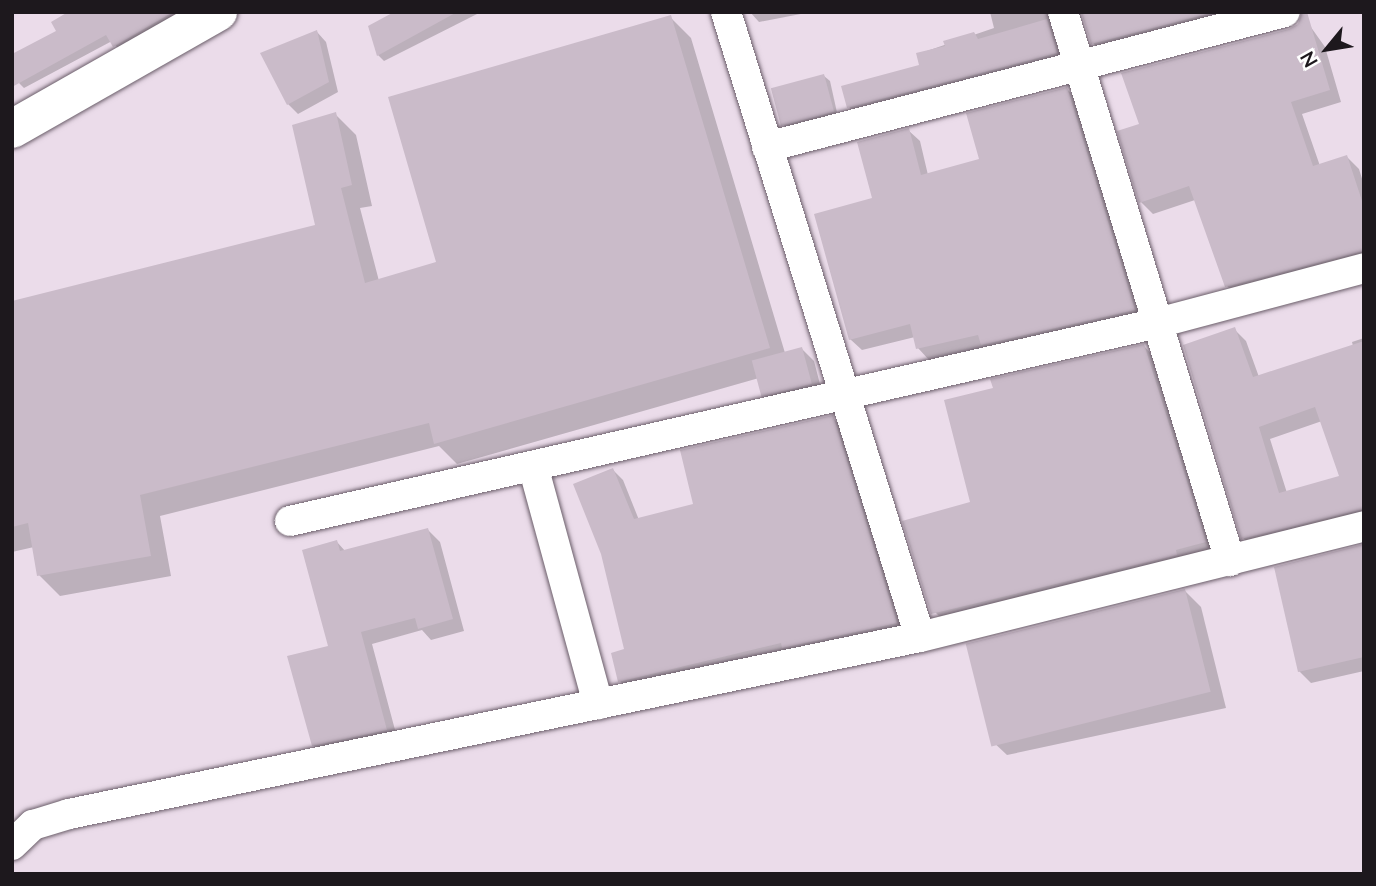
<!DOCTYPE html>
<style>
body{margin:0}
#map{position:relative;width:1376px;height:886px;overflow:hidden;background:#ebdcea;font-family:Lato,sans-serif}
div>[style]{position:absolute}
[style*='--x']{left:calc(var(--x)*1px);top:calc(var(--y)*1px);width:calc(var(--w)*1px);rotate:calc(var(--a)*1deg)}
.shadow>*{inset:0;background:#0003}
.building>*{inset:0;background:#cabbc9;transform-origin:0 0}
.roads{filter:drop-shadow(0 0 2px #6a5d69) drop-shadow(0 0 2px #6a5d69)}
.street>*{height:30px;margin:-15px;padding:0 15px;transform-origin:15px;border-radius:15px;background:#fff}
.secondary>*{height:38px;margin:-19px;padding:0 19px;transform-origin:19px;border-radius:19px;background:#fff}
span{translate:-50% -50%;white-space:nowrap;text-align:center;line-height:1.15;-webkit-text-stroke:5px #fff;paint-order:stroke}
.frame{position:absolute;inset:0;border:14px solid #1d181d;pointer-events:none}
.north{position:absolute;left:1292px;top:14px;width:70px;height:70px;-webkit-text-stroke:5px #fff;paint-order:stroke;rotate:240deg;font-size:19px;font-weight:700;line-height:28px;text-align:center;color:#1d181d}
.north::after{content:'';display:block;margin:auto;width:24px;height:32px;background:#1d181d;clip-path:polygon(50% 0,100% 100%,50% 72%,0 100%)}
</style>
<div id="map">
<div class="shadow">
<i style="clip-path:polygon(72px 12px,188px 12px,120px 51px,112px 41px,24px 88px,19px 83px)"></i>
<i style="clip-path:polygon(398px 12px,481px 12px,384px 61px,378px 55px)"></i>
<i style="clip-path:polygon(750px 12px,811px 12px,759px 22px)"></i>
<i style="clip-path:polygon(990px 12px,1068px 12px,1070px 66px,862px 120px,849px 107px,921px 67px,918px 54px,994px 28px)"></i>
<i style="clip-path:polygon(1082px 12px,1278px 12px,1106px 57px,1093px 43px)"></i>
<i style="clip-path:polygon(1303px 16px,1325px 47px,1341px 102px,1302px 114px,1320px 166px,1347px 157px,1359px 169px,1364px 185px,1364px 265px,1239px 298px,1227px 286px,1195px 200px,1153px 214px,1141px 202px,1120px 132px,1141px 125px,1299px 25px)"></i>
<i style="clip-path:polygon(670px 17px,691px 38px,785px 353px,802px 349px,814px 361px,823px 396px,775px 407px,763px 395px,759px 378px,457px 464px,439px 446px,160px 516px,171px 576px,60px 596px,39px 575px,34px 547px,12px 552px,12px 302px,317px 226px,335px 114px,356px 135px,372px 206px,360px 208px,379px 281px,438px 263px)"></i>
<i style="clip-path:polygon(317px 32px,326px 42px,338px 92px,298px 114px,288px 104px)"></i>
<i style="clip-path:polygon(824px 76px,830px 81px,838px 117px,788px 130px,783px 124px)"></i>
<i style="clip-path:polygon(1067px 89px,1078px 100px,1145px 321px,994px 356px,985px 347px,929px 360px,918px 348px,915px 337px,862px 350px,850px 339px,875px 199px,908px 130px,920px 141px,928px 175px,981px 160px)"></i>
<i style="clip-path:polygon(evenodd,1234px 329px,1246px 341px,1259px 377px,1353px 346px,1352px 342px,1364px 338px,1364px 523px,1255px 550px,1243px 538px,1234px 329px,1322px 421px,1341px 478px,1287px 493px,1270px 439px,1322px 421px)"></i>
<i style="clip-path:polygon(1144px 346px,1154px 357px,1215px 552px,946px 623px,935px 612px,972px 503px)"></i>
<i style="clip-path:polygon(832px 417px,842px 427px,906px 632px,630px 691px,620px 681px,626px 650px,613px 470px,623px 480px,639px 520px,696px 505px)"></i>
<i style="clip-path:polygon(428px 530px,440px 542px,464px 631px,431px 640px,422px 630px,372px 644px,398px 741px,325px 757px,313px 745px,330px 647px,337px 542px,346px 552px)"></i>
<i style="clip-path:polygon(1364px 546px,1364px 671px,1311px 683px,1299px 671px)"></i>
<i style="clip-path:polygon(1185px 591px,1201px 607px,1226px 708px,1007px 755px,990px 739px)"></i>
</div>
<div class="building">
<i style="clip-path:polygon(68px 12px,173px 12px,113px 47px,106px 35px,12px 87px,12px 54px,56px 31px,51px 22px)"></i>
<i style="clip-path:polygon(394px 12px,457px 12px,377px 56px,368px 26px)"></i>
<i style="clip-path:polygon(1081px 12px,1215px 12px,1091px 44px)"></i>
<i style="clip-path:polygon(1302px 12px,1307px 12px,1330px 90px,1291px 102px,1313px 166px,1347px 155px,1364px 207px,1364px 251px,1225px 287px,1189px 186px,1139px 203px,1117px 131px,1139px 124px,1121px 73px,1289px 29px,1298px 24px)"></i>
<i style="clip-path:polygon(671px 15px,770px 348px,434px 444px,429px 423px,140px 495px,151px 556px,37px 576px,28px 523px,12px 527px,12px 301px,315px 225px,292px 125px,336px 112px,352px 185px,341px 188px,365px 283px,436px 262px,388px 97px)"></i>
<i style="clip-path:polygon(1047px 19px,1057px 53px,847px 108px,841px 86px,919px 65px,916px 53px,945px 46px,943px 41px,974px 32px,978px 39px)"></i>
<i style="clip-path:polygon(317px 30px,329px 82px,287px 105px,260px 53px)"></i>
<i style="left:824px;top:74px;width:39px;height:55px;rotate:75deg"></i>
<i style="clip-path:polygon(1067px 87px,1135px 310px,981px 345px,978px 335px,916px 349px,910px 324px,849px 340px,814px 214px,872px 198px,857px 142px,909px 128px,921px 175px,979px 159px,966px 113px)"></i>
<i style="clip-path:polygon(evenodd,1235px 327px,1253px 377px,1364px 341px,1364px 509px,1241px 539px,1183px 345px,1235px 327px,1315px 407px,1339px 476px,1279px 493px,1259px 427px,1315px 407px)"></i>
<i style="clip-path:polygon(1144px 344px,1206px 542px,1176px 550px,1177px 555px,931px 614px,902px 521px,970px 502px,944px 400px,993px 388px,990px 379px)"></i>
<i style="left:802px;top:347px;width:38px;height:52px;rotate:75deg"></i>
<i style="clip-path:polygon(833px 415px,897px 623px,782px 648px,781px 643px,618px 682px,611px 653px,624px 649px,601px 554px,573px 484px,613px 468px,634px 519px,693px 504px,680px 450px)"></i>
<i style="clip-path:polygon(428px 528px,453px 619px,418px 629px,415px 618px,361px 632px,387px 730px,312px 746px,287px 656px,328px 646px,302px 550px,337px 540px,340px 551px)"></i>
<i style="clip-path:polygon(1364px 544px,1364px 657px,1298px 672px,1274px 567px)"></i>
<i style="left:1185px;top:589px;width:106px;height:226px;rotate:76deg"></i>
</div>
<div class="roads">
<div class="street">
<i style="--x:726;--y:12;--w:654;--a:72.76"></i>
<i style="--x:1063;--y:12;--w:574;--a:73.08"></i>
<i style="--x:767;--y:147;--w:535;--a:-14.61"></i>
<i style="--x:533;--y:466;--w:247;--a:74.7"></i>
<i style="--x:290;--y:521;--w:890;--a:-12.85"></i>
<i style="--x:1158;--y:323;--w:213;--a:-14.9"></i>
<i style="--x:12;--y:845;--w:29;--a:-44"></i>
<i style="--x:33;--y:825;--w:38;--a:-17"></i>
<i style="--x:69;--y:814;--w:869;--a:-11.75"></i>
<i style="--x:920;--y:637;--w:458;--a:-14"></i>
</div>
<div class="secondary">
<i style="--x:12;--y:129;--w:237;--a:-29.6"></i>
</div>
</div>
<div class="frame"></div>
<div class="north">N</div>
</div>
